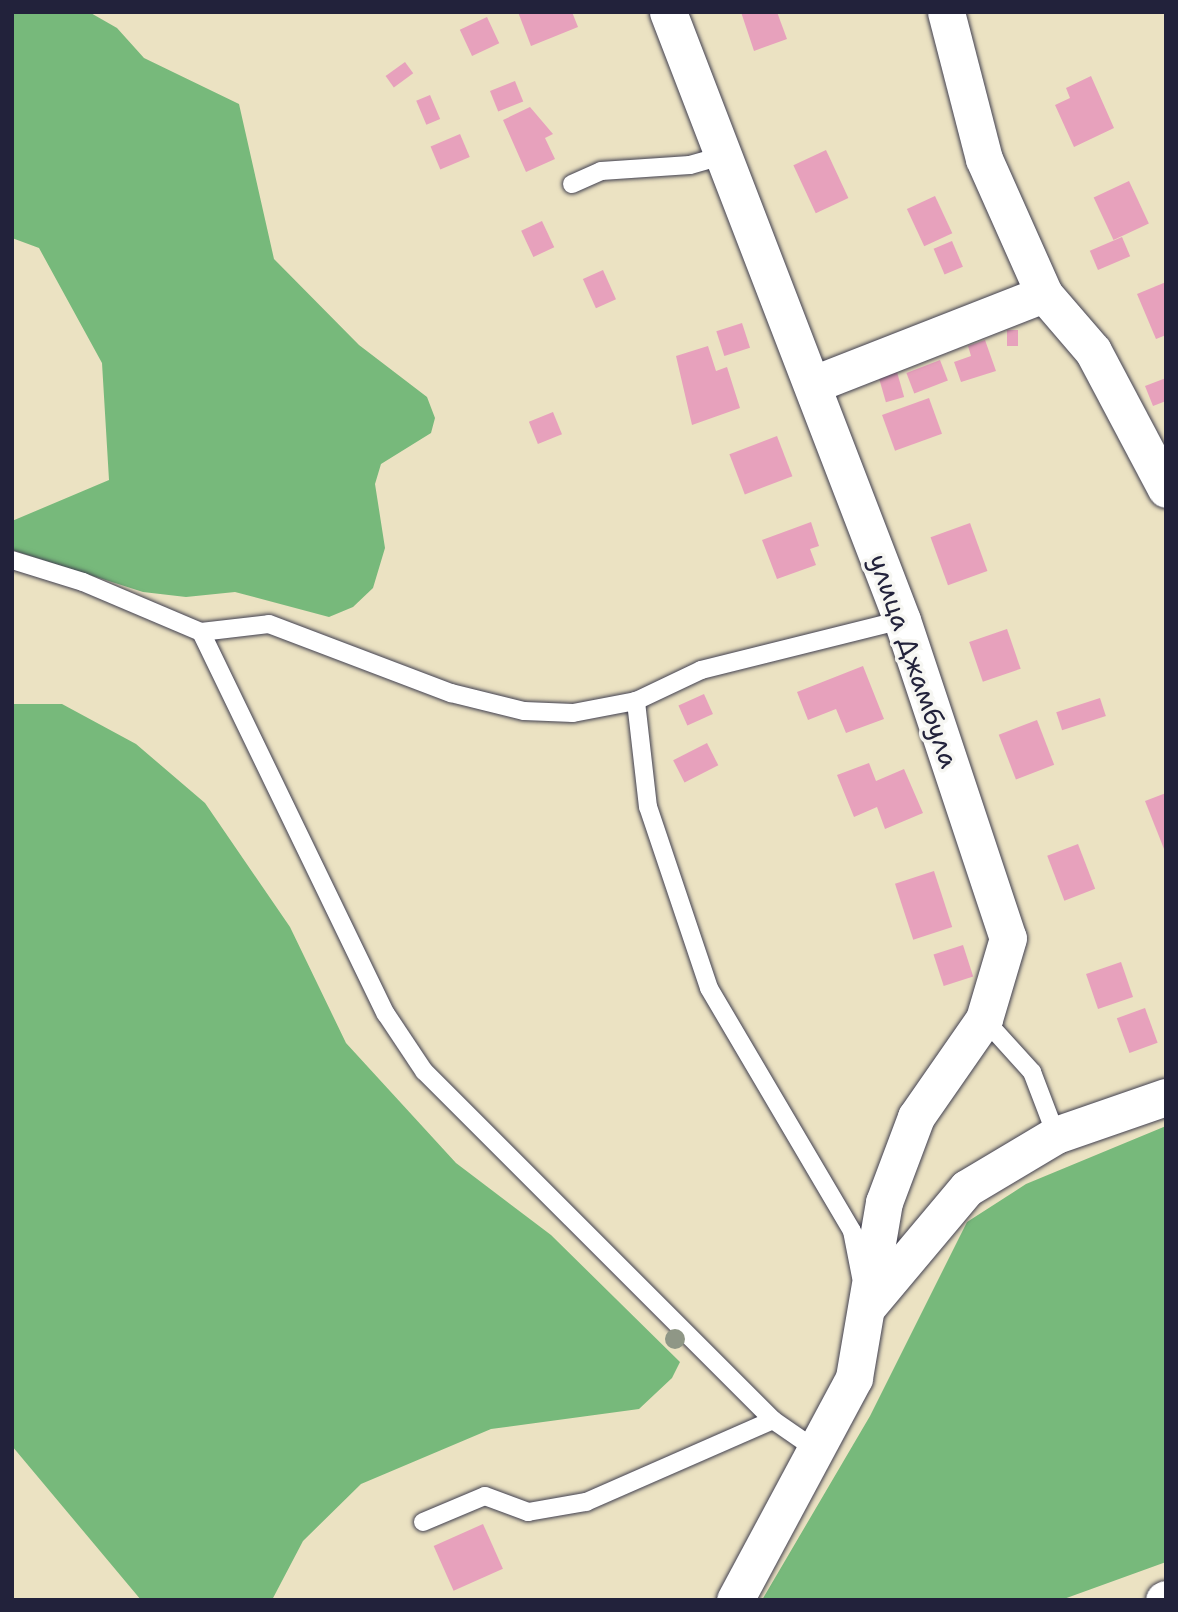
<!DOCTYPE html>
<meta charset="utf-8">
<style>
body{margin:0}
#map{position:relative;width:1178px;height:1612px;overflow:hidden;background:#ebe2c2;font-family:"Shantell Sans",sans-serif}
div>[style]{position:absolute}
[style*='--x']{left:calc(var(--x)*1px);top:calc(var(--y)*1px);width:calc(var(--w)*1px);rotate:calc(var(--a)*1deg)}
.forest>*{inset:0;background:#77b97b}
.building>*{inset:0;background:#e7a1bc;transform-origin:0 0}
.roads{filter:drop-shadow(0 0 2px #403f4f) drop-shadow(0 0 2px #403f4f)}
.service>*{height:18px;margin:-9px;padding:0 9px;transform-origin:9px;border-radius:9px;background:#fff}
.minor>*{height:37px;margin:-18.5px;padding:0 18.5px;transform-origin:18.5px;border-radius:18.5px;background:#fff}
.trees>*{width:20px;height:20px;margin:-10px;border-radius:50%;background:#8f9786}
span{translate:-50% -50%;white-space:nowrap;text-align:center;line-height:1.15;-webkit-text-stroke:7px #f6f6f2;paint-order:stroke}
.street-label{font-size:26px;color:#22223b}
.frame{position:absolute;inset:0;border:14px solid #22223b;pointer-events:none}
</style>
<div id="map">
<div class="forest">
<i style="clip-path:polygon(12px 12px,89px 12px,117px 28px,144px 58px,239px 104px,274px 259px,359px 345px,427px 397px,435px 418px,431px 433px,381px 464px,375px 484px,385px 548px,373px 588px,353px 607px,329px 617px,235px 592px,186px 597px,143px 592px,12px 550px,12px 521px,109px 480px,102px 363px,39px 248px,12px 238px)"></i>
<i style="clip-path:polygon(12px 704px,62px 704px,136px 744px,205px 803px,290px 927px,346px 1043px,456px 1163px,551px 1235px,680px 1362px,672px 1378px,639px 1409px,491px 1429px,361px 1484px,303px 1541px,272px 1600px,141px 1600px,12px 1446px)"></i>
<i style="clip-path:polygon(1166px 1126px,1166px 1562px,1061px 1600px,762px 1600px,870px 1416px,967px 1222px,1026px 1184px)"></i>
</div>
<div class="building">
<i style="clip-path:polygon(518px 12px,572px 12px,578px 27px,531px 46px)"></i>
<i style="clip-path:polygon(741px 12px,777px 12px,787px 39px,754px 51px)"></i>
<i style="left:487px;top:17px;width:29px;height:30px;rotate:65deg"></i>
<i style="left:405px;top:62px;width:14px;height:24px;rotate:54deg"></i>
<i style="clip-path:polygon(1091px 76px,1114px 128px,1074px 147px,1055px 105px,1070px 98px,1066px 88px)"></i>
<i style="left:515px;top:81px;width:22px;height:27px;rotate:68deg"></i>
<i style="left:430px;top:95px;width:26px;height:15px;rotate:67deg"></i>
<i style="clip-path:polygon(530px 107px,553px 134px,545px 138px,555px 159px,526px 172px,503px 120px)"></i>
<i style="left:460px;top:134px;width:25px;height:32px;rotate:67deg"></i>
<i style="left:826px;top:150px;width:53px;height:36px;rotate:65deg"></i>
<i style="left:1129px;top:181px;width:47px;height:39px;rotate:65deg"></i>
<i style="left:935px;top:196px;width:41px;height:31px;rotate:65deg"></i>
<i style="left:542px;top:221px;width:29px;height:23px;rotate:65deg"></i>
<i style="left:1122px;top:237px;width:21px;height:35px;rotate:67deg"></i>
<i style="left:952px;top:241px;width:28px;height:20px;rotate:67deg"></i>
<i style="left:603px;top:270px;width:32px;height:22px;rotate:66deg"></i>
<i style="clip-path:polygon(1166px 282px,1166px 335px,1156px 339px,1137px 294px)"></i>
<i style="left:742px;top:323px;width:26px;height:27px;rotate:72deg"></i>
<i style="left:1007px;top:330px;width:11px;height:16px"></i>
<i style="clip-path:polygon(985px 340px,996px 371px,961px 382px,954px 362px,971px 356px,968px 346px)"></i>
<i style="clip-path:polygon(708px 346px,716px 371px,727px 367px,740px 408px,692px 425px,676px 356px)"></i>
<i style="left:940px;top:360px;width:22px;height:36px;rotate:69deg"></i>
<i style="left:897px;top:372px;width:26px;height:19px;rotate:74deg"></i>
<i style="clip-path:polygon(1166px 378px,1166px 401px,1153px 406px,1145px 386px)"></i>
<i style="left:929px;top:398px;width:38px;height:50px;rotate:70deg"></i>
<i style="left:553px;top:412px;width:24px;height:26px;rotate:68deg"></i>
<i style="left:777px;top:436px;width:43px;height:51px;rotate:69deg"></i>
<i style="clip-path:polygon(811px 522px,819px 546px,810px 549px,816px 565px,777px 579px,762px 540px)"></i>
<i style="left:970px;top:523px;width:51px;height:42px;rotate:70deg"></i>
<i style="left:1007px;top:629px;width:42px;height:40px;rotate:71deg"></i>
<i style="clip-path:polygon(863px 666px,884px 719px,846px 733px,836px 709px,808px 720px,797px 692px)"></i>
<i style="left:704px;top:694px;width:22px;height:28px;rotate:66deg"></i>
<i style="left:1100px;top:698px;width:19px;height:46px;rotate:72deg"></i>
<i style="left:1037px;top:720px;width:48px;height:41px;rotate:69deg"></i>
<i style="left:707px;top:743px;width:25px;height:38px;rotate:63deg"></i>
<i style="clip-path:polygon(869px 763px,876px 781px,904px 769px,923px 813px,885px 829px,877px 807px,854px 817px,837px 775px)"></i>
<i style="clip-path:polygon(1166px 793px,1166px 854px,1145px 801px)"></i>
<i style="left:1078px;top:844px;width:48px;height:33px;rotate:69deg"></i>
<i style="left:934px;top:871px;width:59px;height:41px;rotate:72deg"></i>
<i style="left:963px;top:945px;width:33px;height:31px;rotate:72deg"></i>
<i style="left:1121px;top:962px;width:37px;height:37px;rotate:71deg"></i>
<i style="left:1145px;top:1008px;width:37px;height:30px;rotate:70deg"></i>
<i style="left:483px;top:1524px;width:49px;height:54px;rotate:66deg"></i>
</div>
<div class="roads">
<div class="service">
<i style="--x:572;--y:184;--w:32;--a:-24"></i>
<i style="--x:601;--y:171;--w:89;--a:-3.9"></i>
<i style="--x:690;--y:165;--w:37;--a:-16"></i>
<i style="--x:12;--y:560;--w:74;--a:17.2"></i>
<i style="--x:83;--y:582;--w:128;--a:23"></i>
<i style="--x:201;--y:632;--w:424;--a:64.2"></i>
<i style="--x:386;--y:1014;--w:69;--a:56.3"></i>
<i style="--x:424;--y:1071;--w:494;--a:45"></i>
<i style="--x:773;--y:1420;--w:51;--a:34.6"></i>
<i style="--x:201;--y:632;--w:68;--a:-6.7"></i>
<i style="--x:269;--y:624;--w:195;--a:20.8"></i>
<i style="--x:451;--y:693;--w:75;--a:13.9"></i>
<i style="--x:524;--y:711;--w:49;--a:2.3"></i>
<i style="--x:573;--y:713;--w:64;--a:-10.8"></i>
<i style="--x:984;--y:1019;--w:72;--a:47.8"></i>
<i style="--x:1032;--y:1072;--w:67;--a:69.1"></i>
<i style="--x:861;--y:1277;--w:47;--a:-101.1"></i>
<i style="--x:852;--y:1231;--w:282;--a:-120.5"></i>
<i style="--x:709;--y:988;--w:191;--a:-108.6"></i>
<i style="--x:648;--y:807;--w:107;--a:-96.5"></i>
<i style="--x:636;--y:701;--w:72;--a:-25.5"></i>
<i style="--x:701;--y:670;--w:207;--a:-14"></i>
<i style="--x:423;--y:1522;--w:67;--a:-22.8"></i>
<i style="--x:485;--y:1496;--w:46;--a:20.4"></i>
<i style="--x:528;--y:1512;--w:59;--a:-9.8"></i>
<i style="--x:586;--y:1502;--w:204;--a:-23.7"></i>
</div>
<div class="minor">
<i style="--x:668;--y:12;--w:651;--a:68.95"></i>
<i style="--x:902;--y:620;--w:335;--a:71.6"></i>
<i style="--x:1008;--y:938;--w:84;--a:106.5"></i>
<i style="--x:984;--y:1019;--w:119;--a:124.8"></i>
<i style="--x:916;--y:1117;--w:91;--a:110.6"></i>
<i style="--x:884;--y:1202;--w:179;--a:99.7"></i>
<i style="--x:854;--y:1378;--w:252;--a:118.2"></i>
<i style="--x:946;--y:12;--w:152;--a:75.5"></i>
<i style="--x:984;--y:159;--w:148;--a:66"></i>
<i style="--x:1044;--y:294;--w:75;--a:49.3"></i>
<i style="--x:1093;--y:351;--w:156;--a:62.1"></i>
<i style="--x:814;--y:384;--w:247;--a:-21.4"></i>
<i style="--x:867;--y:1307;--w:155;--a:-50"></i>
<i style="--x:967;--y:1188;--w:104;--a:-30.8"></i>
<i style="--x:1056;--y:1135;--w:116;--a:-19.1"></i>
<i style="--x:1164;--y:1600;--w:2;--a:-27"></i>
</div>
</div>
<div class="trees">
<i style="left:675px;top:1339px"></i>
</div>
<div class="street-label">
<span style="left:914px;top:661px;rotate:71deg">улица Джамбула</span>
</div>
<div class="frame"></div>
</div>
